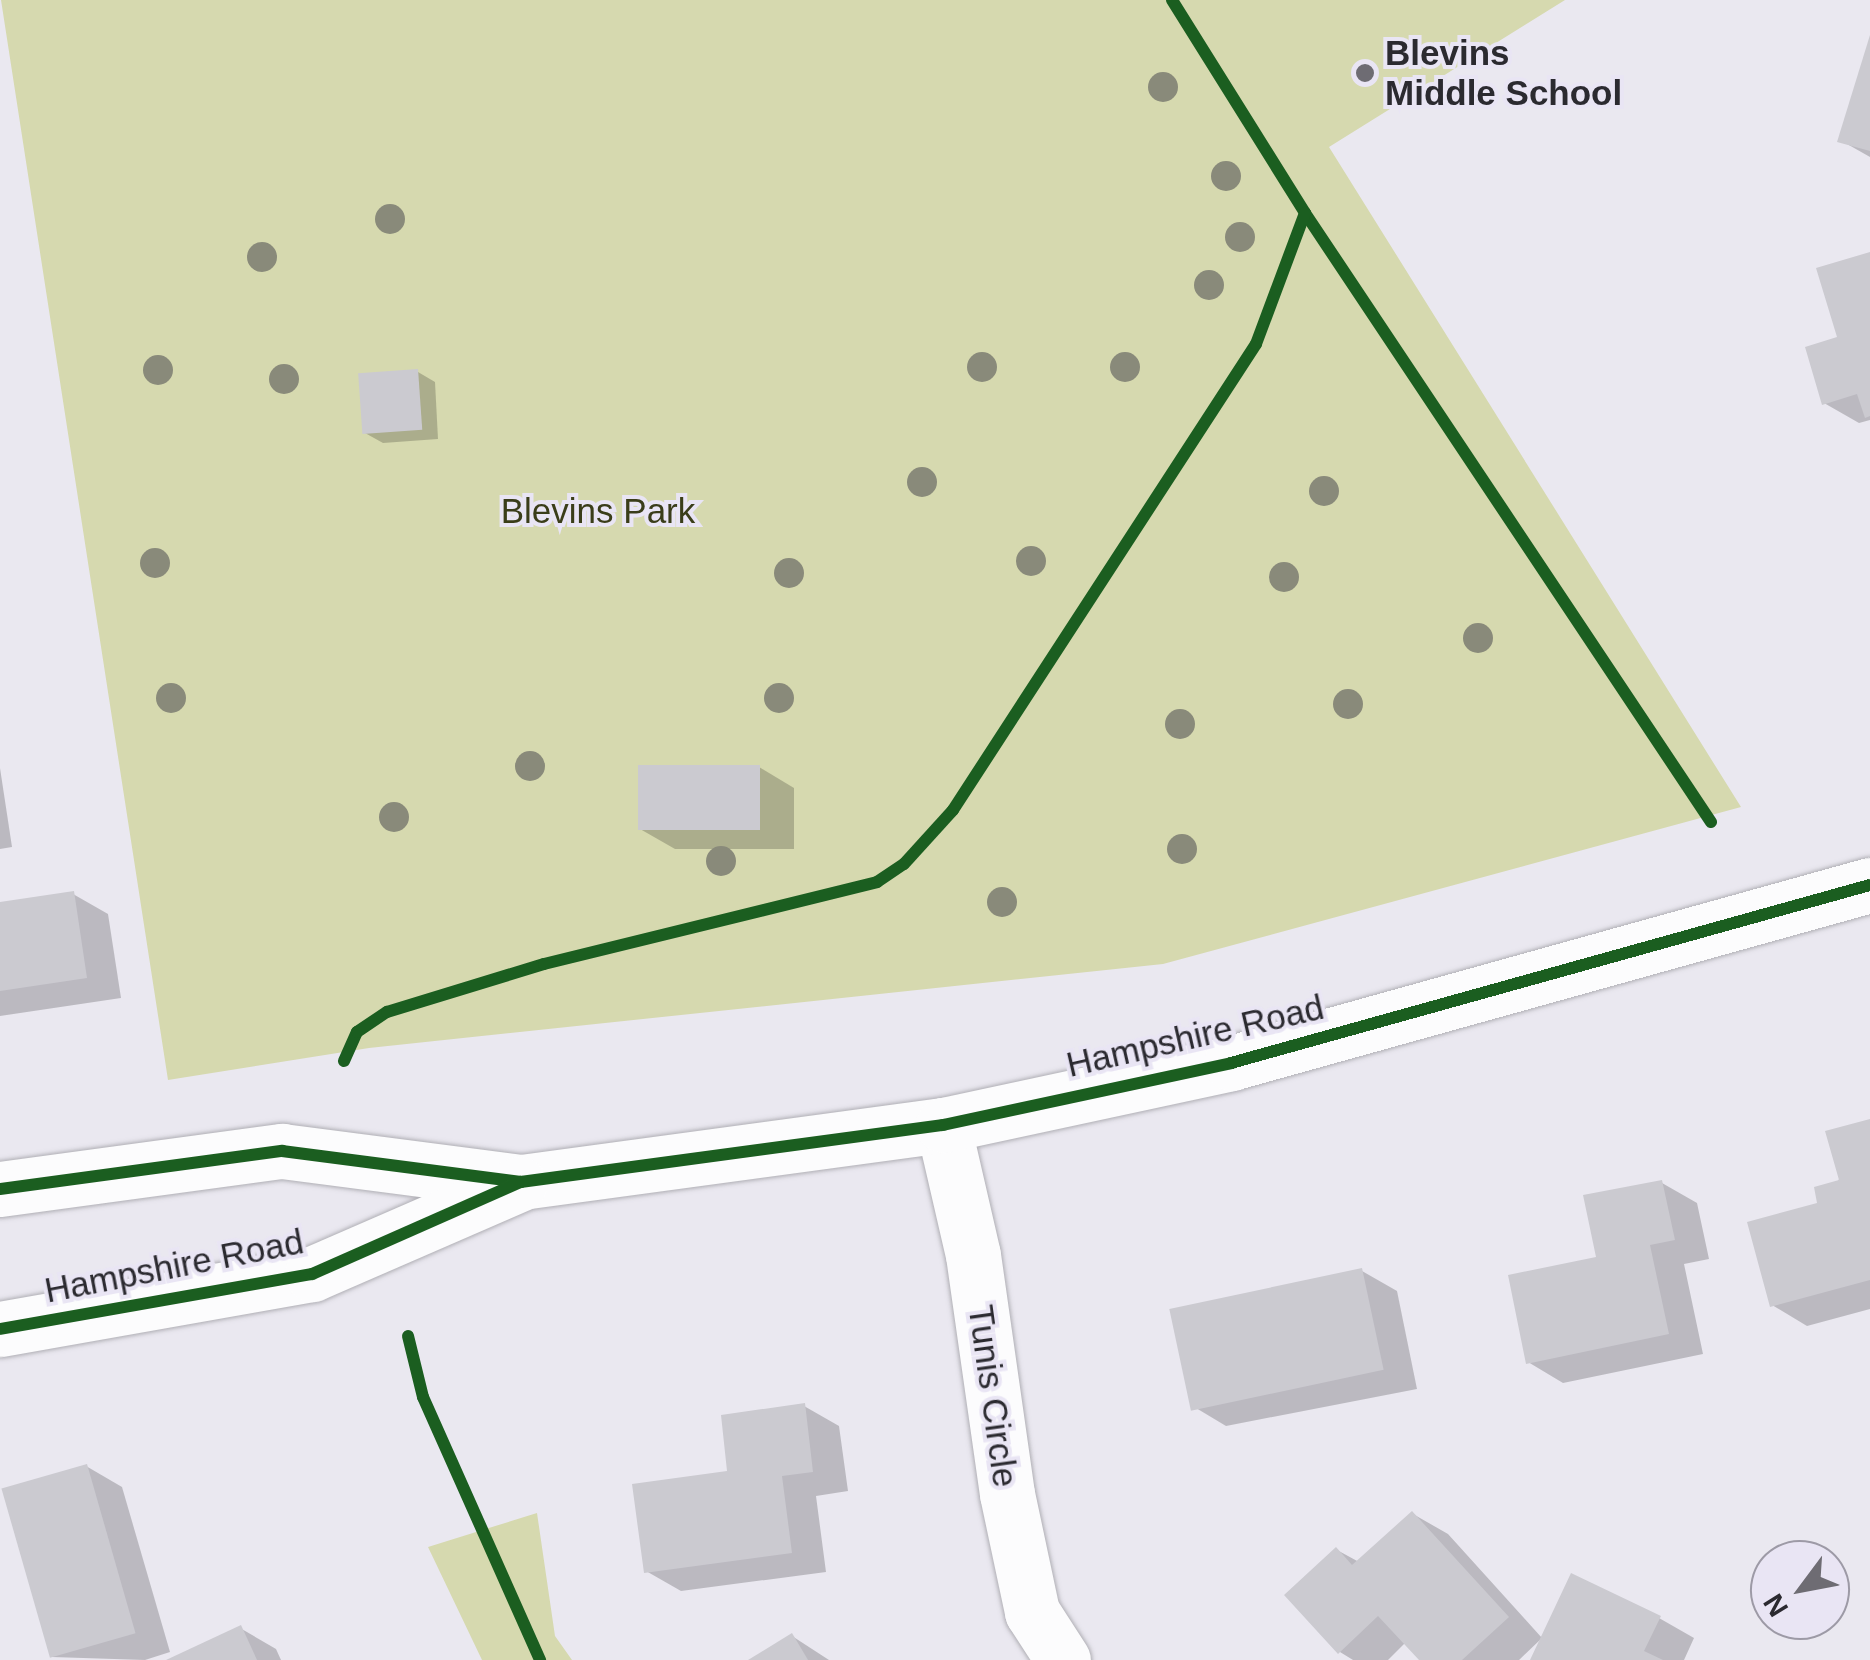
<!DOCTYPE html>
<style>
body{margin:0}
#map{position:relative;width:1870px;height:1660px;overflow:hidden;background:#eae8f0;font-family:Arial,sans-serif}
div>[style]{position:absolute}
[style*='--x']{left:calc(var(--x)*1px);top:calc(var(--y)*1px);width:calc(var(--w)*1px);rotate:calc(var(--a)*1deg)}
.green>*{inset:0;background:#d6d9af}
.shadow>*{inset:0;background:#0003}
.building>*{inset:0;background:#cbcad0;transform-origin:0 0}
.roads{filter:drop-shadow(0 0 2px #b0afb5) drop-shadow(0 0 2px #b0afb5)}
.street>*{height:55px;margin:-27.5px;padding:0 27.5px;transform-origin:27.5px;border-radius:27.5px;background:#fcfcfd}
.cycleway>*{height:12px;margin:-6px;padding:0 6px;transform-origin:6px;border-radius:6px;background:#1b5e20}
.trees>*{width:30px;height:30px;margin:-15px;border-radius:50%;background:#898a7a}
.dots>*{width:28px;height:28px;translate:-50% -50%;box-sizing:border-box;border:5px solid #e9e5f4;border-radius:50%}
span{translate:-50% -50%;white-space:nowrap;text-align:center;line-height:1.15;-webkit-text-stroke:8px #e9e5f4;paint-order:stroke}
.poi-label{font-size:35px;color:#2b2a30;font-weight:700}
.left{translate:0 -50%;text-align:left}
.park-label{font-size:35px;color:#3a3d19}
.street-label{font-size:35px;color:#2b2a30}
.north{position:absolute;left:1750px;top:1540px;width:100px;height:100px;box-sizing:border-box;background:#e9e5f4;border:2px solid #9d9aa6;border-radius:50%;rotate:238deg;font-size:28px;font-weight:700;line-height:40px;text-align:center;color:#2b2a30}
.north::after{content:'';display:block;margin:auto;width:35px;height:45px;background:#6e6c73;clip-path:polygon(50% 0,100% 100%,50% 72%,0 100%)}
</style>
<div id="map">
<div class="green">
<i style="clip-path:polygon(1px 0,1565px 0,1329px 147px,1741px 807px,1163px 964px,369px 1048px,168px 1080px)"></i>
<i style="clip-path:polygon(537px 1513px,555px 1636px,572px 1660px,482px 1660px,428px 1547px)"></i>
</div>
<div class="shadow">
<i style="clip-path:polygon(1870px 41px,1870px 157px,1840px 140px)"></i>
<i style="clip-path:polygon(1870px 254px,1870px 420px,1859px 423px,1824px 403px)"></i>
<i style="clip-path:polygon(418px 372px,435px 382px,438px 439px,383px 443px,365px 433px)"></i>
<i style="clip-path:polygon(759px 767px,794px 788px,794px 849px,675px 849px,640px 829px)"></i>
<i style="clip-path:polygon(0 768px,12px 847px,0 849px)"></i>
<i style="clip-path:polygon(73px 894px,108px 914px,121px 998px,0 1016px,0 905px)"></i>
<i style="clip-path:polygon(1870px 1121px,1870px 1309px,1807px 1326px,1772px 1305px)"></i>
<i style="clip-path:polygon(1662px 1183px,1697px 1203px,1709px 1259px,1684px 1264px,1703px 1354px,1563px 1383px,1528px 1362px)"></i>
<i style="clip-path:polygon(1362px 1271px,1397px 1291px,1417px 1389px,1226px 1426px,1191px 1405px)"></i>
<i style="clip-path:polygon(804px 1406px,839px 1426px,848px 1491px,816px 1496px,826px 1572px,681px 1591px,646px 1571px)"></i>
<i style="clip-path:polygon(86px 1466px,122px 1487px,170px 1652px,145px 1660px,52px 1657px)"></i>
<i style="clip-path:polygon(1413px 1514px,1448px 1534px,1542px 1638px,1519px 1660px,1423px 1660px,1406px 1642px,1388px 1660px,1353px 1660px,1340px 1652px,1337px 1550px,1359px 1562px)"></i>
<i style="clip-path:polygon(1659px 1618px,1694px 1638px,1684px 1660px,1533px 1660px)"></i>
<i style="clip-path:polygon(240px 1628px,276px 1649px,281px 1660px,172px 1660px)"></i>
<i style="clip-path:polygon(792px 1636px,829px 1660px,753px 1660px)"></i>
</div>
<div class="building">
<i style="clip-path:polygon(1870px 35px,1870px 151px,1837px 142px)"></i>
<i style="clip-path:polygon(1870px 252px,1870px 416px,1865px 418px,1857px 394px,1822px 405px,1805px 347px,1837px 337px,1816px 268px)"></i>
<i style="left:418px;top:369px;width:61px;height:60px;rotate:86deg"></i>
<i style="left:638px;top:765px;width:122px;height:65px"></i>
<i style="clip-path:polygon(74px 891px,87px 978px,0 991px,0 902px)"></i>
<i style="clip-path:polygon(1870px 1119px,1870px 1280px,1770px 1307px,1747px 1222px,1817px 1203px,1814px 1187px,1839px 1180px,1825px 1131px)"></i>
<i style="clip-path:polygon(1662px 1180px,1675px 1240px,1650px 1245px,1669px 1334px,1526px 1364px,1508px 1275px,1596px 1257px,1583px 1195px)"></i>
<i style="left:1362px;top:1268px;width:104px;height:197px;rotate:78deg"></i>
<i style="clip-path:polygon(805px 1403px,813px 1472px,782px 1476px,792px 1553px,644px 1573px,632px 1484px,727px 1471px,721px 1415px)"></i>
<i style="left:87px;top:1464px;width:176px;height:89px;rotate:74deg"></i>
<i style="clip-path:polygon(1412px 1511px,1509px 1617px,1462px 1660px,1419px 1660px,1378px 1616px,1338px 1654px,1284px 1595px,1336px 1547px,1352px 1565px)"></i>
<i style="clip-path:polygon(1571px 1573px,1661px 1616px,1644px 1651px,1663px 1660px,1530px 1660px)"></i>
<i style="clip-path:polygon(241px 1625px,257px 1660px,166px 1660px)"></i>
<i style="clip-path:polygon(792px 1633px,808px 1660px,748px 1660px)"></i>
</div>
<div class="roads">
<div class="street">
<i style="--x:943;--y:1125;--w:133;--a:77"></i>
<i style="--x:973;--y:1255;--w:241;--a:81.9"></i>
<i style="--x:1007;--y:1494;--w:121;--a:78"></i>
<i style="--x:1032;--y:1612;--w:57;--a:57.1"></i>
<i style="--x:0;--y:1189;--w:285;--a:-7.7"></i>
<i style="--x:282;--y:1151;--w:241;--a:7.4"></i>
<i style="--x:521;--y:1182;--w:426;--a:-7.7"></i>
<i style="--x:943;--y:1125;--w:295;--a:-12.1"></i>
<i style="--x:1231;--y:1063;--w:663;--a:-15.57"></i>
<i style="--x:0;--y:1329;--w:317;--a:-10"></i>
<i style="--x:312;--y:1274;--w:226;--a:-23.5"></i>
</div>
</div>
<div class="cycleway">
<i style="--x:1172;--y:0;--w:251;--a:58"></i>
<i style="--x:1305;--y:213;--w:732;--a:56.31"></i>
<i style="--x:344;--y:1061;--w:32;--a:-66"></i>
<i style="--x:357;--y:1032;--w:36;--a:-34"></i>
<i style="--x:387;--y:1012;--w:164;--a:-17"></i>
<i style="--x:544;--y:964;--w:343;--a:-13.8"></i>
<i style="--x:877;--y:882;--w:32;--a:-34"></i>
<i style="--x:904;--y:864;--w:73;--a:-47.8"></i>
<i style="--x:953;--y:810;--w:556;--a:-56.97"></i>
<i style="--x:1256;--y:344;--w:140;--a:-69.5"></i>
<i style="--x:0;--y:1189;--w:285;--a:-7.7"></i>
<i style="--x:282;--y:1151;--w:241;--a:7.4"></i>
<i style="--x:521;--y:1182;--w:426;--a:-7.7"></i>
<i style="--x:943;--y:1125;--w:295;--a:-12.1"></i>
<i style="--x:1231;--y:1063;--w:663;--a:-15.57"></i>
<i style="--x:0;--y:1329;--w:317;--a:-10"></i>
<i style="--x:312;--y:1274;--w:228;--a:-23.8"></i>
<i style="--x:408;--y:1336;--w:63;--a:76.2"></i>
<i style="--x:423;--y:1397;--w:288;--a:66"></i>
</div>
<div class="trees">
<i style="left:1163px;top:87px"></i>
<i style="left:1226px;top:176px"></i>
<i style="left:390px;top:219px"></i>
<i style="left:1240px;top:237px"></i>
<i style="left:262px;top:257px"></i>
<i style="left:1209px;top:285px"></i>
<i style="left:982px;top:367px"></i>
<i style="left:1125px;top:367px"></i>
<i style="left:158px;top:370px"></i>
<i style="left:284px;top:379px"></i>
<i style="left:922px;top:482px"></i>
<i style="left:1324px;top:491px"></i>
<i style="left:1031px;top:561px"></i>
<i style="left:155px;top:563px"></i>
<i style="left:789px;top:573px"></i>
<i style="left:1284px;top:577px"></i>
<i style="left:1478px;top:638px"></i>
<i style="left:171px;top:698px"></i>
<i style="left:779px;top:698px"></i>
<i style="left:1348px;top:704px"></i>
<i style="left:1180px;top:724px"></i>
<i style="left:530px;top:766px"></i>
<i style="left:394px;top:817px"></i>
<i style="left:1182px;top:849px"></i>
<i style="left:721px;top:861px"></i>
<i style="left:1002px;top:902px"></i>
</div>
<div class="dots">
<i style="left:1365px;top:73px;background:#6e6c73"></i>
</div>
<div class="poi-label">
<span class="left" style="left:1385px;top:73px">Blevins<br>Middle School</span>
</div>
<div class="park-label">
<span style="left:598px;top:511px">Blevins Park</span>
</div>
<div class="street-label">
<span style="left:1195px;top:1036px;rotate:-13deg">Hampshire Road</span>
<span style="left:174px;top:1266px;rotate:-11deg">Hampshire Road</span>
<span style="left:993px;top:1396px;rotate:82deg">Tunis Circle</span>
</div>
<div class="north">N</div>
</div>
